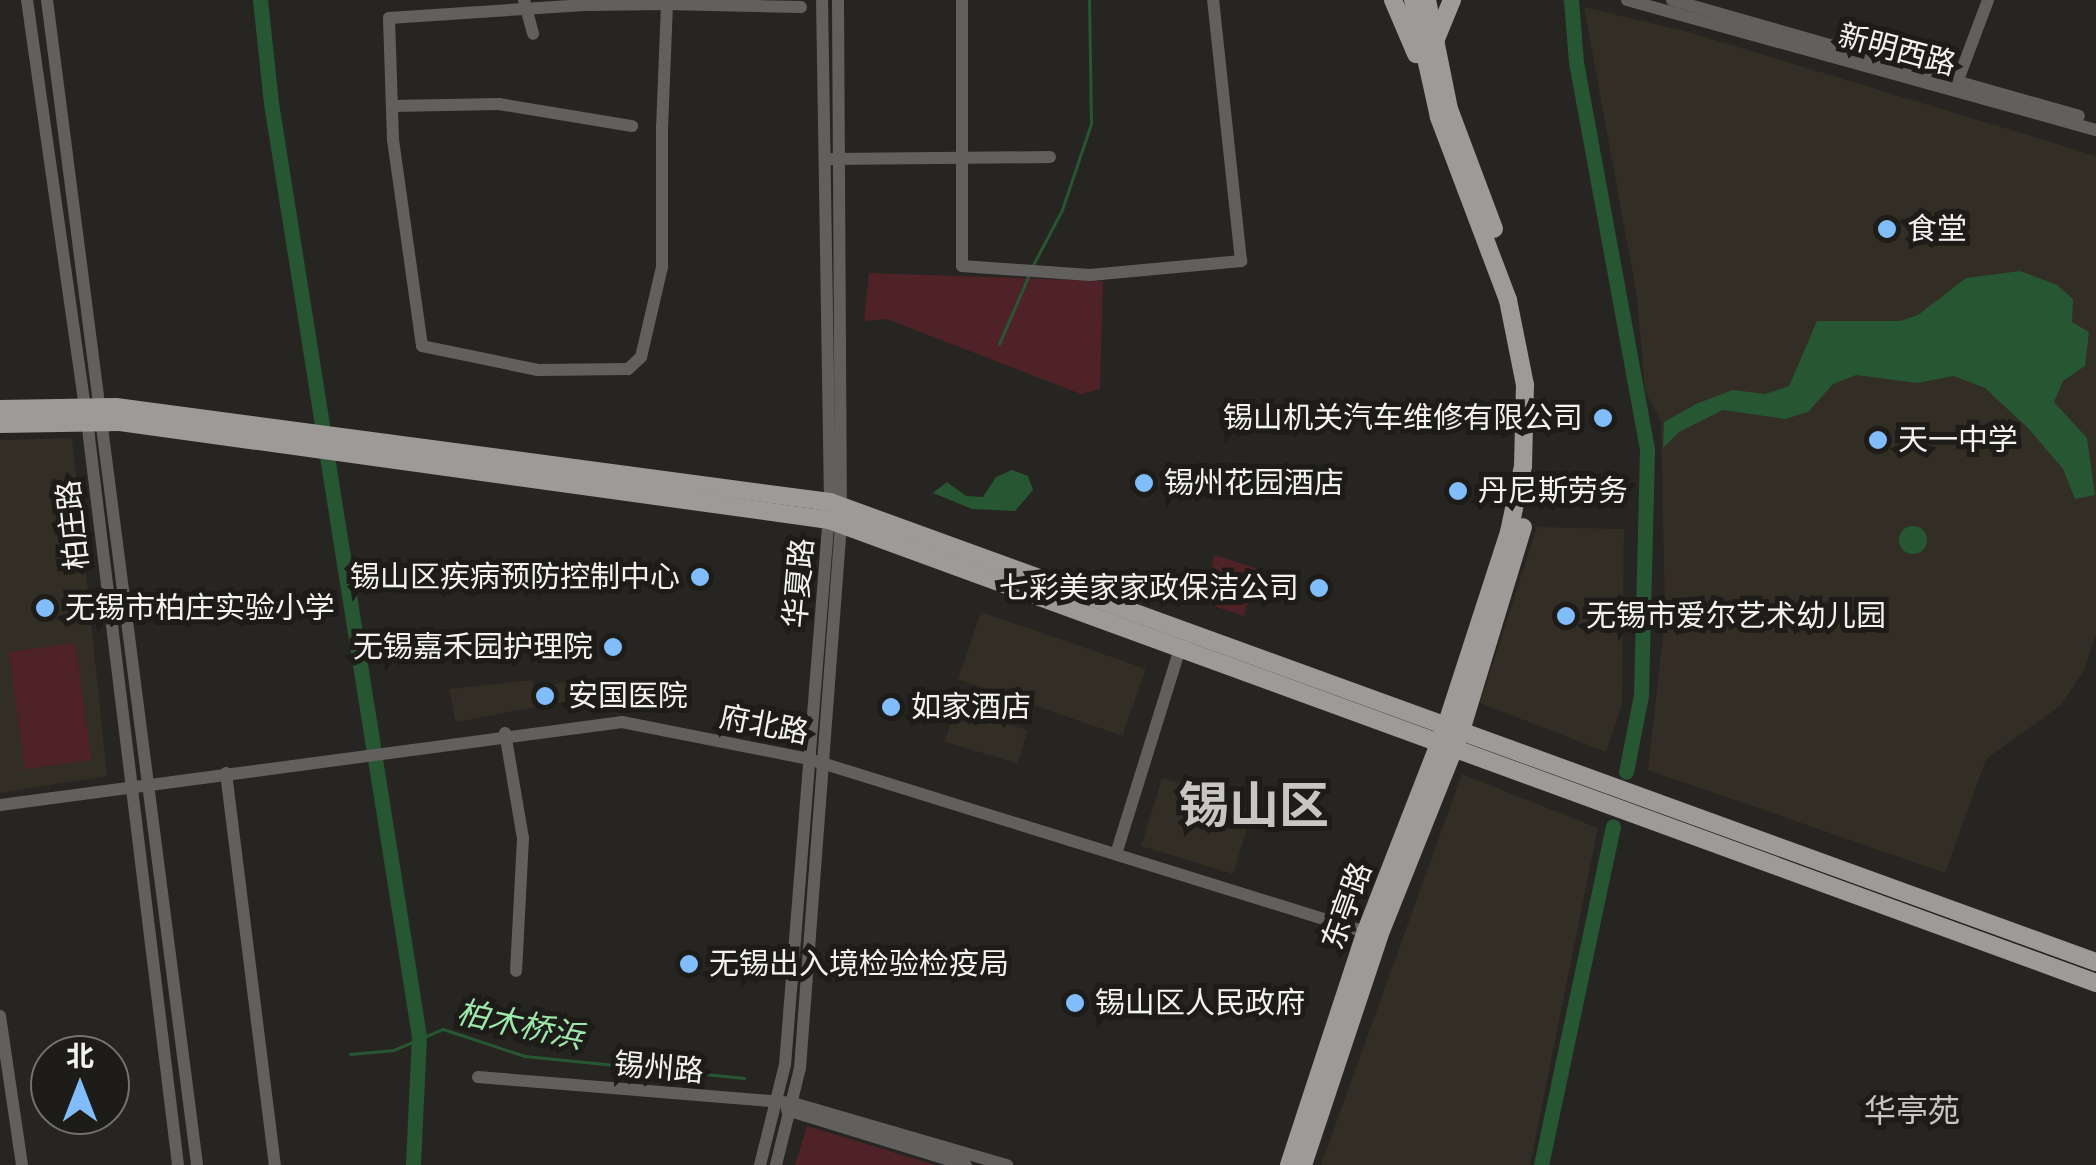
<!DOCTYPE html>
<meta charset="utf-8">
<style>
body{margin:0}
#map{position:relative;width:2096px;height:1165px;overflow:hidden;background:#272522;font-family:"Fira Sans","Noto Sans SC",sans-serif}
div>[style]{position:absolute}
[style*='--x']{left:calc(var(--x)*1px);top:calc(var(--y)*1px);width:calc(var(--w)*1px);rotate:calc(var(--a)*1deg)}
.built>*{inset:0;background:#322d25;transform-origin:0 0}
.green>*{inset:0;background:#4f2227;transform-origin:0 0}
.water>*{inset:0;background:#275632}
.round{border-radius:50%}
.stream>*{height:2.5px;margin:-1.25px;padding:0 1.25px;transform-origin:1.25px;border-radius:1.25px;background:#275632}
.river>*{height:15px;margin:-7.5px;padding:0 7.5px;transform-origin:7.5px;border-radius:7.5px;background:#275632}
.minor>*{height:12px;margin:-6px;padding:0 6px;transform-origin:6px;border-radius:6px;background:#61605f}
.major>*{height:18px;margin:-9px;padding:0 9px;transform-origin:9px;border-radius:9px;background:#9d9a98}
.dots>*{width:28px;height:28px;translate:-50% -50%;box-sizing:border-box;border:5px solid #1d1c19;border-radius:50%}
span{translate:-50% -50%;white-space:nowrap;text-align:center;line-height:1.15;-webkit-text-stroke:10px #1d1c19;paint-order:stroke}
.street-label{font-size:30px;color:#f3f2f0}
.poi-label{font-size:30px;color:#f3f2f0}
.left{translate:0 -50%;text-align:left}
.right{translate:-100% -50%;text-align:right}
.water-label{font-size:32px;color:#9ee7ab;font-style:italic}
.neighbourhood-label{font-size:32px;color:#c8c6c2}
.town-label{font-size:50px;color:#c8c6c2;font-weight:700}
.north{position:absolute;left:30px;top:1035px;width:100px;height:100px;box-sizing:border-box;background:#1d1c19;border:2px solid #73726f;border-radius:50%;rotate:0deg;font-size:28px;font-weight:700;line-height:40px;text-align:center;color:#f3f2f0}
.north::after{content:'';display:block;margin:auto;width:35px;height:45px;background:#81bdfa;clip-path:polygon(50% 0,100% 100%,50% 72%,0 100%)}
</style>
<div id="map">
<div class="built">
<i style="clip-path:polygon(1584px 7px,1692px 33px,2096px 156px,2096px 634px,2084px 670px,2061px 705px,1986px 759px,1945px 873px,1648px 770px,1665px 617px,1661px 422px,1645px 391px,1637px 297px)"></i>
<i style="clip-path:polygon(72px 438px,107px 776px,0 793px,0 440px)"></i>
<i style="clip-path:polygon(1537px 527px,1624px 529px,1622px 704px,1606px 752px,1480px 703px)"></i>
<i style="left:981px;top:612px;width:174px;height:71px;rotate:19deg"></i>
<i style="clip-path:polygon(532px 680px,534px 689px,565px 682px,640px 683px,639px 706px,564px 702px,456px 722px,449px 689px)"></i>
<i style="left:955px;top:708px;width:76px;height:35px;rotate:17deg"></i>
<i style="clip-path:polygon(1462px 774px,1598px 828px,1530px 1165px,1321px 1165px)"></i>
<i style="left:1162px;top:778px;width:96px;height:71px;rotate:17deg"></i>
</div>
<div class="green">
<i style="clip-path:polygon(869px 273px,1103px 281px,1100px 389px,1081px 394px,887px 319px,864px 321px)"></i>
<i style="left:1215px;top:555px;width:46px;height:49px;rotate:18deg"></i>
<i style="left:75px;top:643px;width:118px;height:67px;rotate:82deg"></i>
<i style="clip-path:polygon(807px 1126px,935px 1165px,795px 1165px)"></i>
</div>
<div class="water">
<i style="clip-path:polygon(2020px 271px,2057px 285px,2073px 299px,2072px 322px,2089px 332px,2085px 366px,2063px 381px,2054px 402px,2087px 438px,2095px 495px,2075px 499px,2063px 469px,2029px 429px,1985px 388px,1954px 376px,1917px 383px,1856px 375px,1833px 384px,1808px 412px,1785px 419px,1723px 410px,1679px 432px,1663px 448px,1664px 422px,1696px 404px,1733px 390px,1765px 394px,1789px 386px,1817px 321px,1900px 321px,1918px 315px,1966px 278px)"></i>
<i style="clip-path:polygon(1012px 470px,1028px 476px,1033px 490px,1015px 511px,972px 509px,933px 493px,947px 482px,966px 496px,983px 497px,996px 477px)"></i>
<i class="round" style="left:1899px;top:526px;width:28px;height:28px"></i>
</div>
<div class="stream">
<i style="--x:1033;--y:265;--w:62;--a:-62.2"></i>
<i style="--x:1062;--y:210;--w:91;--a:-71.4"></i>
<i style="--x:1091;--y:124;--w:124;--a:-90.9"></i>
<i style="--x:999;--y:344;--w:73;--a:-66.6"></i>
<i style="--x:350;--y:1054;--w:44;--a:-5.2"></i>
<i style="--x:394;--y:1050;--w:53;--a:-23.2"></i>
<i style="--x:443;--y:1029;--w:86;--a:18.2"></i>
<i style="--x:525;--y:1056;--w:220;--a:5.7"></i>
</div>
<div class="river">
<i style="--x:260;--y:0;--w:104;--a:83.9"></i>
<i style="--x:271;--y:103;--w:945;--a:80.99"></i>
<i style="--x:419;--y:1036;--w:129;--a:92.7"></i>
<i style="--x:1571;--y:0;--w:62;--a:85.4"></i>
<i style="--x:1576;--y:62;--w:394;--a:79.6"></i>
<i style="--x:1647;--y:450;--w:245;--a:91.4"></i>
<i style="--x:1641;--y:695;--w:78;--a:101"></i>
<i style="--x:1541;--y:1165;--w:346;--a:-78"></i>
</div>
<div class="minor">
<i style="--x:27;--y:0;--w:441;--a:81.9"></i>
<i style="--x:89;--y:437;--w:733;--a:83.03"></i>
<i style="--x:47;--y:0;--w:1175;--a:82.66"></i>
<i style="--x:524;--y:0;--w:35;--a:75"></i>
<i style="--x:667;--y:0;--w:4;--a:90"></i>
<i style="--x:667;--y:4;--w:123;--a:92.3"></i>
<i style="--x:662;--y:127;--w:140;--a:90"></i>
<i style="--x:662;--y:267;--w:92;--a:103.1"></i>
<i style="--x:641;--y:357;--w:18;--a:137"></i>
<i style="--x:628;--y:369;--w:90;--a:179.4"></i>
<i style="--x:538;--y:370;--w:118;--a:-168.3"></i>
<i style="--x:422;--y:346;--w:209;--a:-98"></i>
<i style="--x:393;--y:139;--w:121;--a:-91.9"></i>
<i style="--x:389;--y:18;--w:196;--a:-3.8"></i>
<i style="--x:585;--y:5;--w:82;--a:-0.7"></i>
<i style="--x:667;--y:4;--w:134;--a:1.3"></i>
<i style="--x:962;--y:0;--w:266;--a:90"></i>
<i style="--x:962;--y:266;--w:128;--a:4"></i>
<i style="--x:1090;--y:275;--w:152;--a:-5.3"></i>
<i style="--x:1241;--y:261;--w:262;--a:-96.1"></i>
<i style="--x:1627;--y:0;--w:487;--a:15.5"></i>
<i style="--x:1672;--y:0;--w:423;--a:15.9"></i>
<i style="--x:1958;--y:80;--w:85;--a:-69.4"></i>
<i style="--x:392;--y:106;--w:107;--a:-1.1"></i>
<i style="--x:499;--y:104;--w:135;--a:9.4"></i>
<i style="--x:830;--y:159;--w:220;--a:-0.5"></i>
<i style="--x:505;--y:733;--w:107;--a:80.3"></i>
<i style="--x:523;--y:838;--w:133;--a:93"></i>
<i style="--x:226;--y:773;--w:395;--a:82.9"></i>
<i style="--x:0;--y:805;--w:628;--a:-7.6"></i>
<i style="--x:622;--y:722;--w:191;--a:11.2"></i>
<i style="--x:809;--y:759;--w:590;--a:17.27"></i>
<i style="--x:1116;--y:854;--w:212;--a:-72.7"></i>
<i style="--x:0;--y:1016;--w:151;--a:81.6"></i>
<i style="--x:478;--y:1077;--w:316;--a:4.7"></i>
<i style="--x:793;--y:1103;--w:223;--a:16.2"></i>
<i style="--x:787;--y:1110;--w:187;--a:17.1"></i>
<i style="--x:760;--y:1165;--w:103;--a:-76"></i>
<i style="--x:785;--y:1065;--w:565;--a:-85.43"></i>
<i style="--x:830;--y:502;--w:502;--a:-90.91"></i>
<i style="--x:776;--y:1165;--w:100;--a:-76.1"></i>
<i style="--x:800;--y:1068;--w:546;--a:-85.69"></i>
<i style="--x:841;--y:524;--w:524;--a:-90.33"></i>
</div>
<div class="major">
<i style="--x:1393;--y:0;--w:59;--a:66.9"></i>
<i style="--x:1427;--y:0;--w:111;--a:78.6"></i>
<i style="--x:1449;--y:109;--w:128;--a:69.4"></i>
<i style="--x:1433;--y:46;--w:50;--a:-67.6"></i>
<i style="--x:0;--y:409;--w:116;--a:-1"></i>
<i style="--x:116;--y:407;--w:720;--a:7.58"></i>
<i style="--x:830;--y:502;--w:1347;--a:19.97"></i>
<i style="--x:0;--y:424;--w:120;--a:-1"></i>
<i style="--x:120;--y:422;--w:716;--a:7.87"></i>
<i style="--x:829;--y:520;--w:1349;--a:20.07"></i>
<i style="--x:1289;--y:1165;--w:246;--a:-71.8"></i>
<i style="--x:1366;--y:931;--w:220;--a:-68.7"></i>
<i style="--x:1446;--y:726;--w:204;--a:-72"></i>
<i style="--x:1509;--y:532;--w:67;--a:-78"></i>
<i style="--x:1523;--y:466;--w:81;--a:-88.6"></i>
<i style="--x:1525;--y:385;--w:87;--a:-101.3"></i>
<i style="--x:1508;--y:300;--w:196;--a:-110.7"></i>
<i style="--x:1439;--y:117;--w:120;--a:-102.5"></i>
<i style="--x:1303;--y:1165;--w:241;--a:-71.6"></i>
<i style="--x:1379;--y:936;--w:221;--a:-68.2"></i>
<i style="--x:1461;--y:731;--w:213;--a:-73.1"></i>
</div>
<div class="dots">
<i style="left:1887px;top:229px;background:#81bdfa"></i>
<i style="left:1603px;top:418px;background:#81bdfa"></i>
<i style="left:1878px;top:440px;background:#81bdfa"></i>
<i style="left:1144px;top:483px;background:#81bdfa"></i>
<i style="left:1458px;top:491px;background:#81bdfa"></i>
<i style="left:700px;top:577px;background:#81bdfa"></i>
<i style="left:1319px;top:588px;background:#81bdfa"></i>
<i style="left:45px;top:608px;background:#81bdfa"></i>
<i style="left:1566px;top:616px;background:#81bdfa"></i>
<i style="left:613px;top:647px;background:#81bdfa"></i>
<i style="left:545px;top:696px;background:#81bdfa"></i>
<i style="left:891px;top:707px;background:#81bdfa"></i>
<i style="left:689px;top:964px;background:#81bdfa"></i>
<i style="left:1075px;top:1003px;background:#81bdfa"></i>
</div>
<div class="street-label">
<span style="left:1897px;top:50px;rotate:15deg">新明西路</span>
<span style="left:73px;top:525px;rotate:-96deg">柏庄路</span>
<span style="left:799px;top:583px;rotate:-85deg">华夏路</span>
<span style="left:764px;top:725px;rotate:11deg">府北路</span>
<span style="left:1347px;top:906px;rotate:-70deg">东亭路</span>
<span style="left:659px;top:1068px;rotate:5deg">锡州路</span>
</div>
<div class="poi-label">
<span class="left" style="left:1907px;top:229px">食堂</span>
<span class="right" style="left:1583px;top:418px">锡山机关汽车维修有限公司</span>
<span class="left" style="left:1898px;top:440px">天一中学</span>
<span class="left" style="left:1164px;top:483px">锡州花园酒店</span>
<span class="left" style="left:1478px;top:491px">丹尼斯劳务</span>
<span class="right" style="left:680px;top:577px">锡山区疾病预防控制中心</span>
<span class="right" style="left:1299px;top:588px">七彩美家家政保洁公司</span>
<span class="left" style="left:65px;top:608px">无锡市柏庄实验小学</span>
<span class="left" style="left:1586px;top:616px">无锡市爱尔艺术幼儿园</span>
<span class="right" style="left:593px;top:647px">无锡嘉禾园护理院</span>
<span class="left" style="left:568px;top:696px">安国医院</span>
<span class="left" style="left:911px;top:707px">如家酒店</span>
<span class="left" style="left:709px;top:964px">无锡出入境检验检疫局</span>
<span class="left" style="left:1095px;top:1003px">锡山区人民政府</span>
</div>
<div class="water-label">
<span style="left:520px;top:1025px;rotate:12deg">柏木桥浜</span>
</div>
<div class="neighbourhood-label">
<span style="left:1912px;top:1111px">华亭苑</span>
</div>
<div class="town-label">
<span style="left:1254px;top:807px">锡山区</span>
</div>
<div class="north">北</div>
</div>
